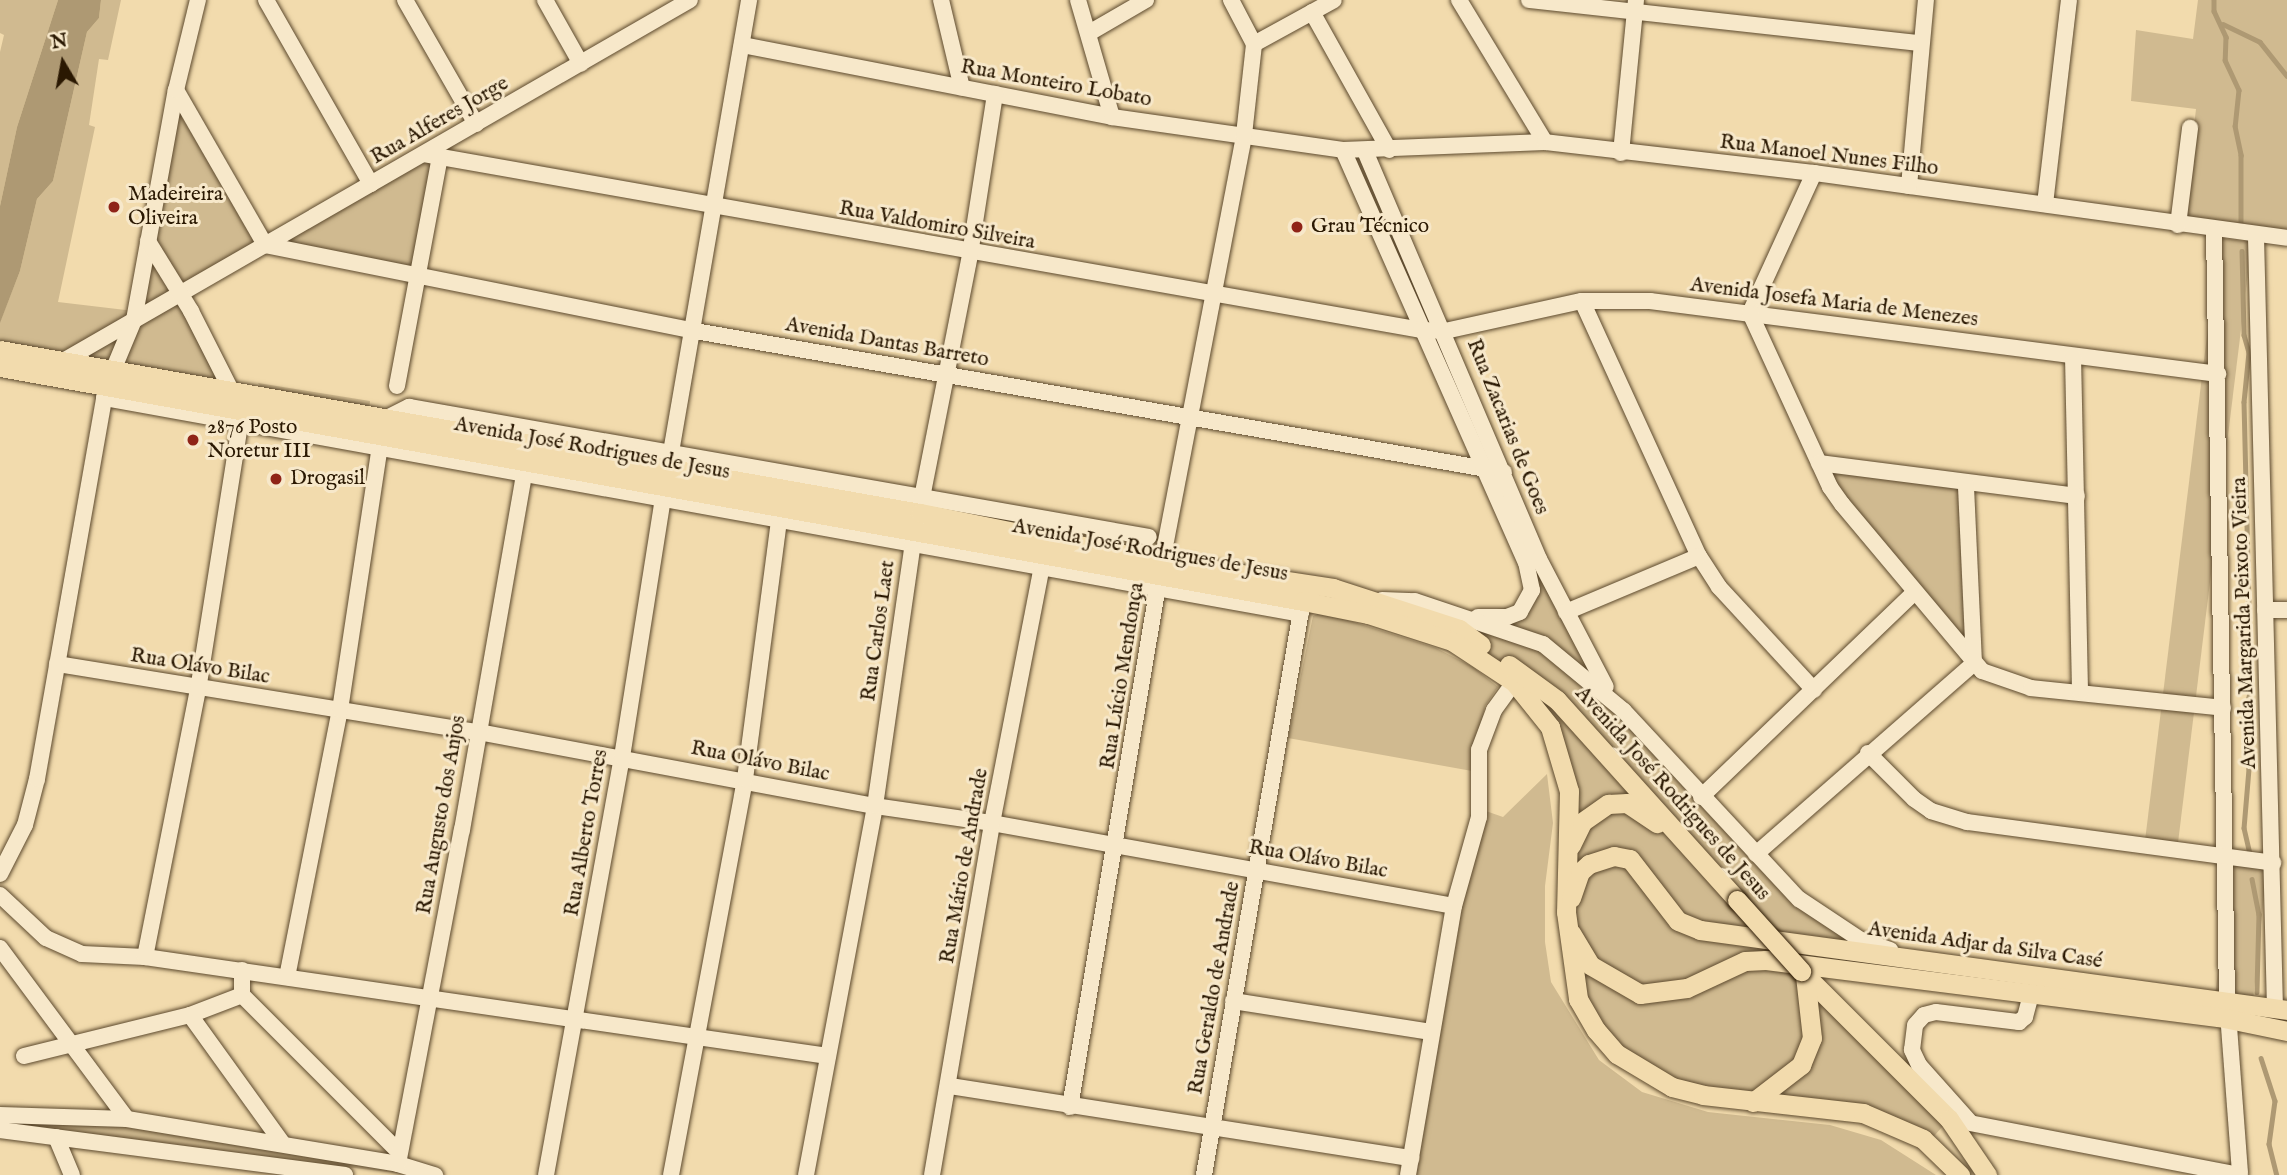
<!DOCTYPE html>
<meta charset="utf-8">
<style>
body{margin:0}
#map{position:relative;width:2287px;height:1175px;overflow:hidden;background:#f2dbad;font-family:"IM FELL English",serif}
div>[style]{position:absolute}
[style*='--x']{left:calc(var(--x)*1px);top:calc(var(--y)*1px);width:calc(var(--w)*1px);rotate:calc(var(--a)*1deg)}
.green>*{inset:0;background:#d0ba90;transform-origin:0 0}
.water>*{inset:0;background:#ae9973}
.stream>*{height:4.5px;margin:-2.25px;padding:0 2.25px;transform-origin:2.25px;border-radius:2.25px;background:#ae9973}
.roads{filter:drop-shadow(0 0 2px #5c492d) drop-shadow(0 0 2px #5c492d)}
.minor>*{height:16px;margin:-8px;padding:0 8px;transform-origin:8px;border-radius:8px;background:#f7e8ca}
.major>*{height:19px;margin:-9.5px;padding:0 9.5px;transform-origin:9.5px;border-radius:9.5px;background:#f2dbad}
.bridges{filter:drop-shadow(0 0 2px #2a1802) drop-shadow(0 0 2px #2a1802)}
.major-bridge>*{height:19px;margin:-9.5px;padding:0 9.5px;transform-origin:9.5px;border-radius:9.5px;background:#f2dbad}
.dots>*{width:19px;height:19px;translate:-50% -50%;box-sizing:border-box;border:4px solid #f7e8ca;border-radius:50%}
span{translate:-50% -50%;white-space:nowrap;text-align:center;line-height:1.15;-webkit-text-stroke:6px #f7e8ca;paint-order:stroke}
.street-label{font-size:21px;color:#2a1802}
.poi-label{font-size:21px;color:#2a1802}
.left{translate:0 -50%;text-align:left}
.north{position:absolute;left:28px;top:28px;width:70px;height:70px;-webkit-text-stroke:5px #f7e8ca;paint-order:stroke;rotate:350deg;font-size:19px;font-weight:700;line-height:28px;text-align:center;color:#2a1802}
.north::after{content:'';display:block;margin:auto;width:24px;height:32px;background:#2a1802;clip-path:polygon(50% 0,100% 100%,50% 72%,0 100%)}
</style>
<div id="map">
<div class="green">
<i style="clip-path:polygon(0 0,58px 0,17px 127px,0 206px,0 52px,4px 35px,0 33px)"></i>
<i style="clip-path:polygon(101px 0,121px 0,108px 60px,99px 59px,89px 125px,95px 127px,58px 302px,134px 311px,64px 358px,0 349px,0 322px,20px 271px,37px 199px,53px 181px,87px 32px,99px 18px)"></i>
<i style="clip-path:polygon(2198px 0,2287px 0,2287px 234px,2183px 222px,2196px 109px,2131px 101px,2136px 30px,2193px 39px)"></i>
<i style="clip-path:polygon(174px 105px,260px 245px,179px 292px,150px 241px)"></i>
<i style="clip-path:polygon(1342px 151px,1364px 152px,1566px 612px,1624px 711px,1760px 858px,1861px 940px,1770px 939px,1949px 1119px,1928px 1143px,1902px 1129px,1753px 1102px,1642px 1072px,1578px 999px,1562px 757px,1455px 615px,1517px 606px,1529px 582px)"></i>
<i style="clip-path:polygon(423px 160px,435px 161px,414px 271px,283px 241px)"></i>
<i style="left:2219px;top:238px;width:33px;height:617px;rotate:7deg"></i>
<i style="clip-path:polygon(149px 245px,176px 294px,136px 317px)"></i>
<i style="clip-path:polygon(178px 296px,228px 388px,125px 368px,136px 320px)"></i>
<i style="clip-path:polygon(133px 322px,115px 367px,69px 359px)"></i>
<i style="clip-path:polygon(258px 383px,370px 401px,369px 411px,265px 392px)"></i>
<i style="clip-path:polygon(1826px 469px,1961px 489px,1970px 653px,1884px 549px)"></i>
<i style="clip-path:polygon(1322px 612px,1436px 648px,1473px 667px,1498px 687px,1485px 706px,1472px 771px,1288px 738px,1313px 616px)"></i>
<i style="clip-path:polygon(1547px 774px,1553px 823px,1545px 886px,1545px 942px,1551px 982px,1599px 1060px,1642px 1092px,1708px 1112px,1830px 1125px,1881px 1140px,1936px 1175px,1413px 1175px,1434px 1033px,1483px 810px,1503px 817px)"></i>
<i style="left:2229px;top:865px;width:38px;height:132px;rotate:6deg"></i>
<i style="clip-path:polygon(0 1121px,132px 1125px,289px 1149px,414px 1175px,4px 1127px)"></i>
</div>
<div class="water">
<i style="clip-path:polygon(58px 0,101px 0,99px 18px,87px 32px,53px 181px,37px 199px,20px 271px,0 323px,0 206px,17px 127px)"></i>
</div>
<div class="stream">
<i style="--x:2214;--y:0;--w:11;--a:90"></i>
<i style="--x:2214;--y:11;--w:29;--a:65"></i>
<i style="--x:2226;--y:37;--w:23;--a:92"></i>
<i style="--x:2225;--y:60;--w:33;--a:65"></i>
<i style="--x:2239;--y:90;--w:36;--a:96"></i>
<i style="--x:2235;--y:126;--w:30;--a:78"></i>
<i style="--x:2241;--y:155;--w:71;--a:90"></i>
<i style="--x:2223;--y:24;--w:41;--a:25.9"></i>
<i style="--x:2260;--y:42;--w:43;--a:51.5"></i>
<i style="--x:2242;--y:251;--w:84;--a:88.6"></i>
<i style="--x:2244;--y:335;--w:18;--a:74"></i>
<i style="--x:2249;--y:352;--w:50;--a:95.7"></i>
<i style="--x:2244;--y:402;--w:287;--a:88.6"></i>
<i style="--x:2251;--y:689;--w:29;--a:104"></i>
<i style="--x:2244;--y:717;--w:52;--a:84.5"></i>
<i style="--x:2249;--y:769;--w:59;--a:94.8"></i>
<i style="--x:2244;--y:828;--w:26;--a:77"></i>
<i style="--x:2252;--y:879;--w:36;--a:79"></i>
<i style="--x:2259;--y:914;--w:78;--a:91.5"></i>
<i style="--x:2261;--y:1058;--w:45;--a:72"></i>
<i style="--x:2275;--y:1101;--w:43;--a:97.9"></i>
<i style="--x:2269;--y:1144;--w:32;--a:76"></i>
</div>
<div class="roads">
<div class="minor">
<i style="--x:266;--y:0;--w:212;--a:60.3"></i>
<i style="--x:405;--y:0;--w:143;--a:60.2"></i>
<i style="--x:545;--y:0;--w:73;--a:60.6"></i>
<i style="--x:941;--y:0;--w:90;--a:76.6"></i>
<i style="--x:1078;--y:0;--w:122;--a:73.8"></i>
<i style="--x:1231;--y:0;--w:50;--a:62.4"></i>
<i style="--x:1459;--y:0;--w:166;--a:58.8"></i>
<i style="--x:1529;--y:0;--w:394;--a:6.3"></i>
<i style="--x:1312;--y:12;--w:158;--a:60.8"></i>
<i style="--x:1089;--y:33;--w:66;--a:-30.1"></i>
<i style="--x:1254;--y:44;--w:91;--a:-28.8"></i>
<i style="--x:742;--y:45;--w:377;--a:11"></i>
<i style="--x:1112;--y:117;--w:233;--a:8.1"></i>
<i style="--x:1343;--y:150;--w:202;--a:-2.3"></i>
<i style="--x:1545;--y:142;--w:271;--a:6.6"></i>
<i style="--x:1814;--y:173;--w:477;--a:7.8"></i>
<i style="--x:176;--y:90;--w:179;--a:60.1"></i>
<i style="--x:265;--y:245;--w:439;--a:11.3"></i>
<i style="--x:695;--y:331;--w:821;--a:9.89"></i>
<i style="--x:1343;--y:150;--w:451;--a:66.1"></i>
<i style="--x:1526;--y:562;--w:29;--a:78"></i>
<i style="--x:1532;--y:590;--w:25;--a:119"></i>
<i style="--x:1520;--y:612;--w:14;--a:159"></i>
<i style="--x:1507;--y:617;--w:29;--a:180"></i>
<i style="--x:1365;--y:151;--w:444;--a:66.9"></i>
<i style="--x:1539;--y:559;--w:144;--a:62.4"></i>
<i style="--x:1621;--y:153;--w:154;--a:-84.4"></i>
<i style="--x:424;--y:154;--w:1012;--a:10.01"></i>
<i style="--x:1421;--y:330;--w:24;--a:2"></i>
<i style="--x:1445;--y:331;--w:140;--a:-12.4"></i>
<i style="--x:1582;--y:301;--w:68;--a:0"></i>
<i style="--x:1650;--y:301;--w:573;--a:7.32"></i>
<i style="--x:1814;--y:173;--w:154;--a:114.6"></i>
<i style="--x:1750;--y:313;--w:192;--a:65.3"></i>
<i style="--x:1830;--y:487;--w:21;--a:55"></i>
<i style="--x:1842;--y:504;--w:218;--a:50"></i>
<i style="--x:1982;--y:671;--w:52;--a:19.1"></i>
<i style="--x:2031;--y:688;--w:193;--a:5.9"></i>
<i style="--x:1909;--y:186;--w:187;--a:-84.8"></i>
<i style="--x:2045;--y:204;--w:205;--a:-83.3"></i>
<i style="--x:2178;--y:225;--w:98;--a:-82.9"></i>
<i style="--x:2214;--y:230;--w:770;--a:89.03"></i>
<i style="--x:2227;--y:1000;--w:173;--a:85.7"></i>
<i style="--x:2256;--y:237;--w:771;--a:88.59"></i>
<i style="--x:1582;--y:301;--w:281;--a:65.4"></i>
<i style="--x:1699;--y:556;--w:37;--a:57"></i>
<i style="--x:1719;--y:587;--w:140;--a:47.3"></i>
<i style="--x:2073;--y:356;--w:336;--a:88.8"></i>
<i style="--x:65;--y:360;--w:721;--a:-29.94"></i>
<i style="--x:397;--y:386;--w:233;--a:-79.4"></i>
<i style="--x:104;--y:398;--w:1216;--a:10.23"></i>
<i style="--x:387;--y:418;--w:25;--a:-27"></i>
<i style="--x:409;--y:407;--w:751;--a:9.96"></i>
<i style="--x:670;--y:458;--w:465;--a:-80.2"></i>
<i style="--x:1819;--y:463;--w:260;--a:7.3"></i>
<i style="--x:1382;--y:600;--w:33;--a:2"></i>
<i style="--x:1415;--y:601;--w:135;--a:18.6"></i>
<i style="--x:1543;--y:644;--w:105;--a:39.6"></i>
<i style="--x:1624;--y:711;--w:257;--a:47.1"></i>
<i style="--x:1799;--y:899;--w:74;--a:33.5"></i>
<i style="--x:1861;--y:940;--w:31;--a:19"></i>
<i style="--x:2265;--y:610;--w:22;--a:0"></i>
<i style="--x:1566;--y:612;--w:144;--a:-22.8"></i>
<i style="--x:57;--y:664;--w:427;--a:9.2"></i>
<i style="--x:479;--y:732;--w:403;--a:10.6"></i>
<i style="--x:875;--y:806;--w:118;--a:8.3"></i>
<i style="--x:992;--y:823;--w:469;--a:10.2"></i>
<i style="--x:1868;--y:753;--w:65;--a:45"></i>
<i style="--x:1914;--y:799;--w:21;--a:35"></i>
<i style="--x:1931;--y:811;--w:38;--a:17"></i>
<i style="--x:1967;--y:822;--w:309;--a:7.6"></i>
<i style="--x:1701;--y:797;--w:295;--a:-43.8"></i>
<i style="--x:1756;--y:854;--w:290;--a:-41.2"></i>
<i style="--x:1974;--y:663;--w:179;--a:-92.6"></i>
<i style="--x:0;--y:874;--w:55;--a:-63"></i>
<i style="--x:25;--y:825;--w:48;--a:-75.4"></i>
<i style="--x:37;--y:779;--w:398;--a:-80"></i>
<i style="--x:106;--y:387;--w:73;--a:-67.3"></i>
<i style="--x:134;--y:320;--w:234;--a:-79.7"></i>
<i style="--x:176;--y:90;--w:93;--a:-76.3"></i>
<i style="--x:0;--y:895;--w:63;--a:43.1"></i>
<i style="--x:46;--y:938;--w:39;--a:24"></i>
<i style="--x:82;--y:954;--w:63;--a:2.7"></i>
<i style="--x:145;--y:957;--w:690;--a:8.25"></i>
<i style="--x:0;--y:948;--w:213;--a:53.4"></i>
<i style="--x:145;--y:957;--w:272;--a:-78.8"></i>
<i style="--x:198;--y:690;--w:273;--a:-81"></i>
<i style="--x:241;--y:420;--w:32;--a:-108"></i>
<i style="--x:231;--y:390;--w:89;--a:-116.9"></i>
<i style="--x:191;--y:311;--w:82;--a:-121.6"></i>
<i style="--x:242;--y:970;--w:25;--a:90"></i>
<i style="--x:242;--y:995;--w:222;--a:45"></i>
<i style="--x:287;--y:977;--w:272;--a:-78.8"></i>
<i style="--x:340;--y:710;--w:267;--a:-81.4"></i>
<i style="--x:1233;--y:1001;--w:199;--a:8.9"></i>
<i style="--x:190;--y:1015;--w:159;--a:54.2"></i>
<i style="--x:24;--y:1056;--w:171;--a:-13.9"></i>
<i style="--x:190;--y:1015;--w:56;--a:-21"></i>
<i style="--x:950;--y:1086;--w:467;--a:8.9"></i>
<i style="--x:1070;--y:1107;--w:553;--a:-80.42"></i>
<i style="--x:1162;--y:562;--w:435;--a:-79.1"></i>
<i style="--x:1244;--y:135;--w:92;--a:-83.7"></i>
<i style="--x:0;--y:1115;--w:127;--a:1.8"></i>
<i style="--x:127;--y:1119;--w:275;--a:9.4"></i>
<i style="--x:398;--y:1164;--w:39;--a:17"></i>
<i style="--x:1949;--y:1119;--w:296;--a:10.9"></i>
<i style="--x:1970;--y:1122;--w:76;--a:-131.8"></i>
<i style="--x:1919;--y:1065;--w:17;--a:-115"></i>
<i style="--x:1912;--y:1050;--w:25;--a:-83"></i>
<i style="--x:1915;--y:1025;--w:13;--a:-48"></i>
<i style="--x:1924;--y:1015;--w:12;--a:-14"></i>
<i style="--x:1936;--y:1012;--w:84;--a:6.9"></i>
<i style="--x:2019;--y:1022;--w:8;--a:-40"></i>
<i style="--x:2025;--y:1017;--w:23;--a:-75"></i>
<i style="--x:0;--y:1130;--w:348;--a:7.4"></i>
<i style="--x:56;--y:1137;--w:41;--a:67.2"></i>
<i style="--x:398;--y:1164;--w:340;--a:-79.2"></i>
<i style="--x:462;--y:830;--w:362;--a:-80.1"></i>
<i style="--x:546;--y:1175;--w:425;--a:-79.7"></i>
<i style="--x:622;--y:757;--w:263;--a:-81"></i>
<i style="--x:671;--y:1175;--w:403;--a:-79.4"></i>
<i style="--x:745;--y:779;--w:262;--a:-82.5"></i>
<i style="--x:806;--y:1175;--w:375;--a:-79.4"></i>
<i style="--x:875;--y:806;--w:266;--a:-81.8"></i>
<i style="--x:913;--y:543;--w:295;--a:-78.8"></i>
<i style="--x:970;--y:254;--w:162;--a:-81.1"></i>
<i style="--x:932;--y:1175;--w:357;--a:-80.3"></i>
<i style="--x:992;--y:823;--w:263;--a:-79"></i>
<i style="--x:1204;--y:1175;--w:578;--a:-80.24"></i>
<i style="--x:1408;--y:1175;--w:273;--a:-80.3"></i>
<i style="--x:1454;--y:906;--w:92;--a:-74.3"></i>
<i style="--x:1479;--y:817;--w:67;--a:-90"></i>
<i style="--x:1479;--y:750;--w:43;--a:-69.4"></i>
<i style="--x:1494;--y:710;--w:34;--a:-54"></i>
</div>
<div class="major">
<i style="--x:0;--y:350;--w:934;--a:10.05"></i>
<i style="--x:920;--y:513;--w:247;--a:11.4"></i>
<i style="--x:1162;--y:562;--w:173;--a:8.6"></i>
<i style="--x:1333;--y:588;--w:133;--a:18"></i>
<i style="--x:1459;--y:629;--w:27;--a:36"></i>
<i style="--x:0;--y:367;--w:1324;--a:10.18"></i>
<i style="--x:1303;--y:601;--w:66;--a:11.3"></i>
<i style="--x:1368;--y:614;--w:88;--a:17.8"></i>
<i style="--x:1452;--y:641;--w:74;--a:33.5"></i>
<i style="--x:1514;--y:682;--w:58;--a:51.3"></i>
<i style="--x:1550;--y:727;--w:67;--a:73.5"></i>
<i style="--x:1569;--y:791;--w:121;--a:91.4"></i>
<i style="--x:1566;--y:912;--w:88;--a:82.1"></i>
<i style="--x:1578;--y:999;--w:36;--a:60"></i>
<i style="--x:1596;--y:1030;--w:32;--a:49"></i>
<i style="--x:1617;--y:1054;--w:64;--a:31"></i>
<i style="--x:1672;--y:1087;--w:32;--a:14"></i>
<i style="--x:1703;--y:1095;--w:161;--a:6.4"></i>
<i style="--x:1863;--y:1113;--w:65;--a:23.4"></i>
<i style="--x:1923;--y:1139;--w:52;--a:44.2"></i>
<i style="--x:1509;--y:665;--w:59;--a:36.1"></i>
<i style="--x:1557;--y:700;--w:269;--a:48"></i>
<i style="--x:1571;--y:845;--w:25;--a:-64"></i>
<i style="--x:1582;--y:822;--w:32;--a:-35"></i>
<i style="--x:1608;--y:804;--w:19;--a:-3"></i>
<i style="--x:1627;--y:803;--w:36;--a:34"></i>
<i style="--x:1571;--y:898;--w:28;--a:-71"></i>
<i style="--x:1580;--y:872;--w:12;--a:-42"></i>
<i style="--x:1589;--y:864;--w:26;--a:-18"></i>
<i style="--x:1614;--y:856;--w:16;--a:11"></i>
<i style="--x:1630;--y:859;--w:78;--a:52.3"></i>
<i style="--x:1678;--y:921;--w:24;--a:22"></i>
<i style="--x:1700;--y:930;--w:592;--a:7.76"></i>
<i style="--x:1571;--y:933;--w:37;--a:59"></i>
<i style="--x:1590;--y:965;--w:58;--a:30.1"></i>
<i style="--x:1640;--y:994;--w:47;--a:-7.3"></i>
<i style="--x:1687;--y:988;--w:64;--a:-25"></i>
<i style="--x:1745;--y:961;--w:21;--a:-3"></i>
<i style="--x:1766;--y:960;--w:457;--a:7.2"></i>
<i style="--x:2219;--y:1017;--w:69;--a:11.6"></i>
<i style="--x:1801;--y:971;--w:209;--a:45"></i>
<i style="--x:1949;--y:1119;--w:68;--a:55.8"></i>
<i style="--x:1753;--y:1102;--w:61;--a:-37.6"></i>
<i style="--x:1801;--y:1065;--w:29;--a:-68"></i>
<i style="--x:1812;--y:1038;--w:62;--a:-96.4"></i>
</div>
</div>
<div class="bridges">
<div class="major-bridge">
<i style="--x:1737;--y:900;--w:96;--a:48"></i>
</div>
</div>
<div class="dots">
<i style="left:114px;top:207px;background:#8f2418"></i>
<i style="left:1297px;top:227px;background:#8f2418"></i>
<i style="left:193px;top:440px;background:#8f2418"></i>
<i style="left:276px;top:479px;background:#8f2418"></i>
</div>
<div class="street-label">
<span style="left:1056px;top:84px;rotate:10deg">Rua Monteiro Lobato</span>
<span style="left:440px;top:121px;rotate:-30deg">Rua Alferes Jorge</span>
<span style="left:1829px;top:156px;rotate:7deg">Rua Manoel Nunes Filho</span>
<span style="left:937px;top:226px;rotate:10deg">Rua Valdomiro Silveira</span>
<span style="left:1834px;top:303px;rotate:7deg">Avenida Josefa Maria de Menezes</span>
<span style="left:887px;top:343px;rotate:10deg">Avenida Dantas Barreto</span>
<span style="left:1507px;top:427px;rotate:68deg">Rua Zacarias de Goes</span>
<span style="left:592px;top:449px;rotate:10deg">Avenida José Rodrigues de Jesus</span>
<span style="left:1150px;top:551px;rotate:10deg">Avenida José Rodrigues de Jesus</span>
<span style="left:2245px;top:623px;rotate:-92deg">Avenida Margarida Peixoto Vieira</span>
<span style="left:879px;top:631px;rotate:-82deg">Rua Carlos Laet</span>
<span style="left:200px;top:667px;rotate:9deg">Rua Olávo Bilac</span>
<span style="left:1123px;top:676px;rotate:-81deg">Rua Lúcio Mendonça</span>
<span style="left:760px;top:762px;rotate:11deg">Rua Olávo Bilac</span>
<span style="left:1672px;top:794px;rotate:48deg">Avenida José Rodrigues de Jesus</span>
<span style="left:442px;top:815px;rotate:-80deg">Rua Augusto dos Anjos</span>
<span style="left:587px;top:833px;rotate:-80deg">Rua Alberto Torres</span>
<span style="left:1318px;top:860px;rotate:10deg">Rua Olávo Bilac</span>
<span style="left:965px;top:866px;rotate:-80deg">Rua Mário de Andrade</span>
<span style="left:1985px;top:946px;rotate:8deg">Avenida Adjar da Silva Casé</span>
<span style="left:1215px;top:988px;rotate:-80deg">Rua Geraldo de Andrade</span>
</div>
<div class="poi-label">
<span class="left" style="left:128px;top:207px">Madeireira<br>Oliveira</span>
<span class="left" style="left:1311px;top:227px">Grau Técnico</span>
<span class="left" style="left:207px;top:440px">2876 Posto<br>Noretur III</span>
<span class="left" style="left:290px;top:479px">Drogasil</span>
</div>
<div class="north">N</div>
</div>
